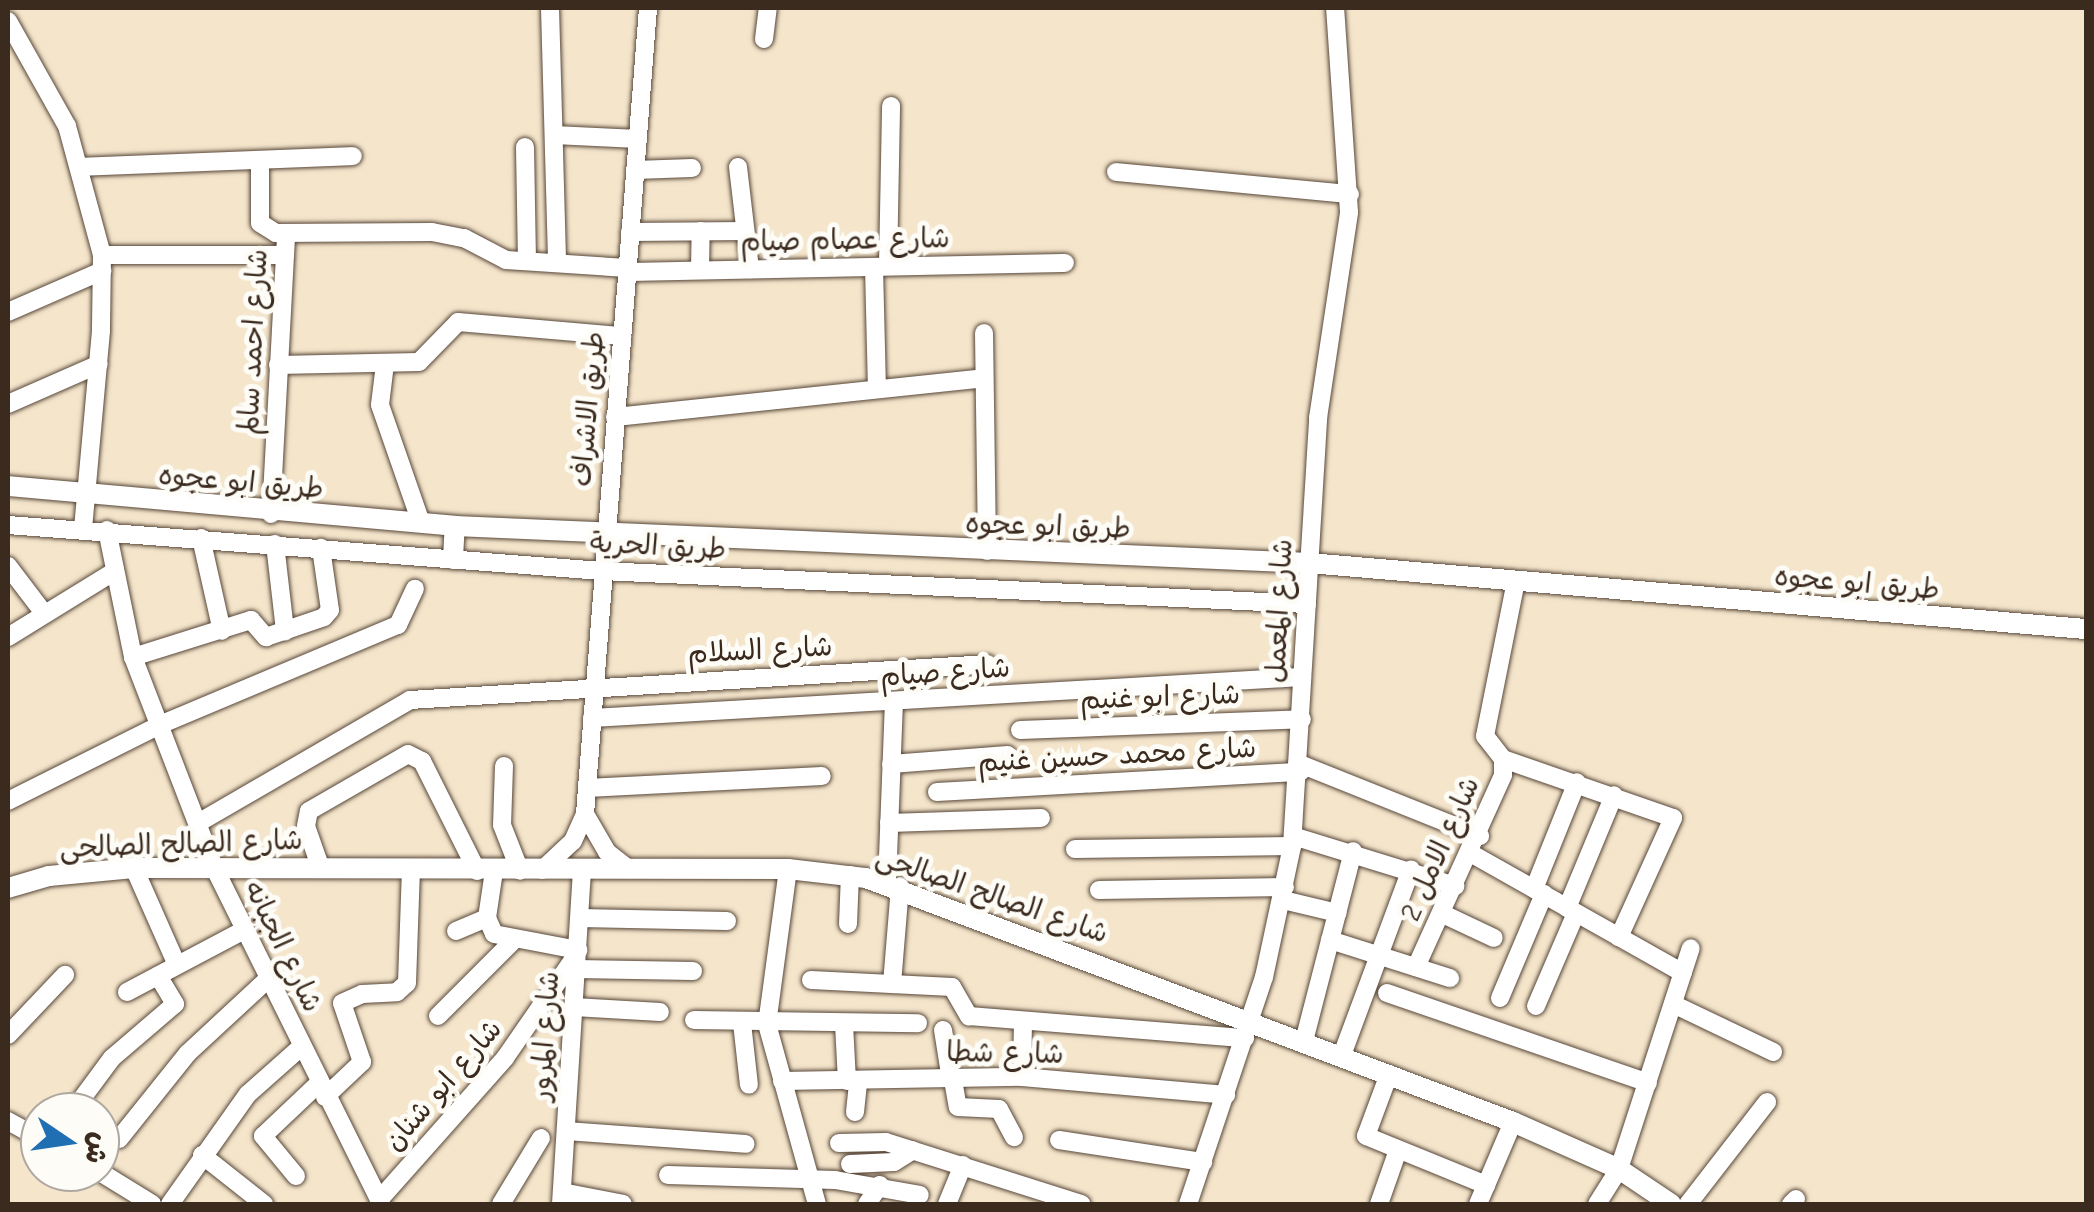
<!DOCTYPE html>
<meta charset="utf-8">
<style>
body{margin:0}
#map{position:relative;width:2094px;height:1212px;overflow:hidden;background:#f4e5cb;font-family:"Comic Neue","Playpen Sans Arabic",sans-serif}
div>[style]{position:absolute}
[style*='--x']{left:calc(var(--x)*1px);top:calc(var(--y)*1px);width:calc(var(--w)*1px);rotate:calc(var(--a)*1deg)}
.roads{filter:drop-shadow(0 0 2px #574638) drop-shadow(0 0 2px #574638)}
.minor>*{height:18px;margin:-9px;padding:0 9px;transform-origin:9px;border-radius:9px;background:#fff}
.tertiary>*{height:20px;margin:-10px;padding:0 10px;transform-origin:10px;border-radius:10px;background:#fff}
span{translate:-50% -50%;white-space:nowrap;text-align:center;line-height:1.15;-webkit-text-stroke:10px #fdfcf7;paint-order:stroke}
.street-label{font-size:28px;color:#3b2a1e}
.frame{position:absolute;inset:0;border:10px solid #3b2a1e;pointer-events:none}
.north{position:absolute;left:20px;top:1092px;width:100px;height:100px;box-sizing:border-box;background:#fdfcf7;border:2px solid #afa8a0;border-radius:50%;rotate:103deg;font-size:28px;font-weight:700;line-height:40px;text-align:center;color:#3b2a1e}
.north::after{content:'';display:block;margin:auto;width:35px;height:45px;background:#1f6fb2;clip-path:polygon(50% 0,100% 100%,50% 72%,0 100%)}
</style>
<div id="map">
<div class="roads">
<div class="minor">
<i style="--x:550;--y:8;--w:255;--a:88.4"></i>
<i style="--x:8;--y:21;--w:120;--a:60.7"></i>
<i style="--x:67;--y:126;--w:134;--a:74.8"></i>
<i style="--x:102;--y:255;--w:76;--a:90.8"></i>
<i style="--x:101;--y:331;--w:199;--a:95.2"></i>
<i style="--x:764;--y:39;--w:31;--a:-83"></i>
<i style="--x:554;--y:135;--w:84;--a:2.7"></i>
<i style="--x:525;--y:147;--w:114;--a:89"></i>
<i style="--x:260;--y:160;--w:63;--a:90"></i>
<i style="--x:260;--y:223;--w:19;--a:32"></i>
<i style="--x:276;--y:233;--w:156;--a:-0.4"></i>
<i style="--x:432;--y:232;--w:33;--a:11"></i>
<i style="--x:464;--y:238;--w:47;--a:27.6"></i>
<i style="--x:506;--y:260;--w:121;--a:3.8"></i>
<i style="--x:80;--y:167;--w:273;--a:-2.3"></i>
<i style="--x:738;--y:167;--w:103;--a:83.3"></i>
<i style="--x:635;--y:170;--w:57;--a:-2"></i>
<i style="--x:1116;--y:172;--w:235;--a:5.4"></i>
<i style="--x:630;--y:232;--w:115;--a:-0.5"></i>
<i style="--x:102;--y:255;--w:183;--a:0"></i>
<i style="--x:888;--y:266;--w:160;--a:-88.9"></i>
<i style="--x:874;--y:267;--w:122;--a:88.6"></i>
<i style="--x:700;--y:270;--w:39;--a:-89"></i>
<i style="--x:627;--y:272;--w:438;--a:-1.2"></i>
<i style="--x:8;--y:312;--w:103;--a:-23.6"></i>
<i style="--x:984;--y:333;--w:218;--a:89.2"></i>
<i style="--x:385;--y:364;--w:41;--a:97"></i>
<i style="--x:380;--y:405;--w:125;--a:70.8"></i>
<i style="--x:278;--y:365;--w:141;--a:-1.2"></i>
<i style="--x:419;--y:362;--w:56;--a:-45.7"></i>
<i style="--x:458;--y:322;--w:165;--a:4.9"></i>
<i style="--x:8;--y:404;--w:99;--a:-23.7"></i>
<i style="--x:615;--y:417;--w:371;--a:-6"></i>
<i style="--x:271;--y:514;--w:281;--a:-86.9"></i>
<i style="--x:8;--y:525;--w:596;--a:4.43"></i>
<i style="--x:602;--y:571;--w:706;--a:2.68"></i>
<i style="--x:107;--y:530;--w:130;--a:78.4"></i>
<i style="--x:133;--y:657;--w:225;--a:68.9"></i>
<i style="--x:214;--y:867;--w:376;--a:63.6"></i>
<i style="--x:201;--y:538;--w:95;--a:77.3"></i>
<i style="--x:275;--y:544;--w:88;--a:83.4"></i>
<i style="--x:8;--y:566;--w:58;--a:52.7"></i>
<i style="--x:8;--y:637;--w:126;--a:-31.7"></i>
<i style="--x:133;--y:657;--w:124;--a:-17.4"></i>
<i style="--x:251;--y:620;--w:23;--a:49"></i>
<i style="--x:266;--y:637;--w:61;--a:-19"></i>
<i style="--x:324;--y:617;--w:9;--a:-49"></i>
<i style="--x:330;--y:610;--w:63;--a:-98.3"></i>
<i style="--x:592;--y:718;--w:711;--a:-3.3"></i>
<i style="--x:1020;--y:730;--w:282;--a:-2.2"></i>
<i style="--x:1503;--y:759;--w:180;--a:19.1"></i>
<i style="--x:1673;--y:818;--w:131;--a:114.4"></i>
<i style="--x:891;--y:764;--w:117;--a:-4.4"></i>
<i style="--x:1300;--y:764;--w:194;--a:21.8"></i>
<i style="--x:504;--y:766;--w:59;--a:91.9"></i>
<i style="--x:502;--y:825;--w:49;--a:68.6"></i>
<i style="--x:587;--y:788;--w:235;--a:-2.9"></i>
<i style="--x:937;--y:792;--w:364;--a:-3.2"></i>
<i style="--x:8;--y:801;--w:172;--a:-26.6"></i>
<i style="--x:162;--y:724;--w:256;--a:-22.8"></i>
<i style="--x:398;--y:625;--w:40;--a:-65"></i>
<i style="--x:585;--y:814;--w:44;--a:59.9"></i>
<i style="--x:607;--y:852;--w:28;--a:38"></i>
<i style="--x:198;--y:823;--w:245;--a:-30.1"></i>
<i style="--x:410;--y:700;--w:579;--a:-3.56"></i>
<i style="--x:889;--y:823;--w:152;--a:-1.9"></i>
<i style="--x:1293;--y:836;--w:170;--a:17.1"></i>
<i style="--x:1075;--y:849;--w:217;--a:-0.8"></i>
<i style="--x:1472;--y:854;--w:242;--a:29.4"></i>
<i style="--x:320;--y:866;--w:42;--a:-109.3"></i>
<i style="--x:306;--y:826;--w:15;--a:-79"></i>
<i style="--x:309;--y:811;--w:114;--a:-29.9"></i>
<i style="--x:408;--y:754;--w:16;--a:27"></i>
<i style="--x:422;--y:761;--w:123;--a:63.4"></i>
<i style="--x:134;--y:868;--w:106;--a:66.1"></i>
<i style="--x:788;--y:869;--w:156;--a:97.7"></i>
<i style="--x:767;--y:1024;--w:187;--a:74.5"></i>
<i style="--x:542;--y:870;--w:42;--a:-43.1"></i>
<i style="--x:573;--y:841;--w:30;--a:-66"></i>
<i style="--x:585;--y:814;--w:808;--a:-85.53"></i>
<i style="--x:494;--y:871;--w:48;--a:98.5"></i>
<i style="--x:487;--y:918;--w:17;--a:66"></i>
<i style="--x:494;--y:934;--w:86;--a:10.8"></i>
<i style="--x:887;--y:883;--w:180;--a:-87.8"></i>
<i style="--x:1534;--y:889;--w:115;--a:-68.1"></i>
<i style="--x:1099;--y:890;--w:186;--a:-0.9"></i>
<i style="--x:1283;--y:900;--w:56;--a:13.5"></i>
<i style="--x:1567;--y:908;--w:122;--a:-67.4"></i>
<i style="--x:1443;--y:914;--w:56;--a:25.2"></i>
<i style="--x:580;--y:918;--w:147;--a:1.2"></i>
<i style="--x:848;--y:924;--w:49;--a:-87.7"></i>
<i style="--x:456;--y:931;--w:34;--a:-23"></i>
<i style="--x:1330;--y:940;--w:126;--a:17.6"></i>
<i style="--x:1416;--y:967;--w:211;--a:-65.6"></i>
<i style="--x:1503;--y:775;--w:16;--a:-90"></i>
<i style="--x:1503;--y:759;--w:29;--a:-128"></i>
<i style="--x:1485;--y:736;--w:158;--a:-78.7"></i>
<i style="--x:576;--y:969;--w:117;--a:1"></i>
<i style="--x:811;--y:980;--w:141;--a:2.8"></i>
<i style="--x:952;--y:987;--w:34;--a:60"></i>
<i style="--x:969;--y:1016;--w:277;--a:4.6"></i>
<i style="--x:892;--y:984;--w:98;--a:-85.3"></i>
<i style="--x:127;--y:992;--w:132;--a:-27.9"></i>
<i style="--x:1387;--y:993;--w:276;--a:19"></i>
<i style="--x:1500;--y:998;--w:113;--a:-67.1"></i>
<i style="--x:1673;--y:1004;--w:111;--a:25.6"></i>
<i style="--x:1536;--y:1006;--w:101;--a:-66.7"></i>
<i style="--x:574;--y:1007;--w:86;--a:3.3"></i>
<i style="--x:438;--y:1016;--w:109;--a:-45"></i>
<i style="--x:694;--y:1020;--w:224;--a:0.8"></i>
<i style="--x:742;--y:1023;--w:62;--a:83.6"></i>
<i style="--x:844;--y:1024;--w:57;--a:87"></i>
<i style="--x:943;--y:1030;--w:51;--a:80.9"></i>
<i style="--x:8;--y:1035;--w:83;--a:-46.5"></i>
<i style="--x:1304;--y:1041;--w:196;--a:-75.5"></i>
<i style="--x:1342;--y:1055;--w:198;--a:-69.6"></i>
<i style="--x:1389;--y:1074;--w:66;--a:110.4"></i>
<i style="--x:1366;--y:1136;--w:130;--a:22.2"></i>
<i style="--x:1022;--y:1077;--w:55;--a:-89"></i>
<i style="--x:953;--y:1080;--w:27;--a:80"></i>
<i style="--x:958;--y:1107;--w:41;--a:2.8"></i>
<i style="--x:999;--y:1109;--w:32;--a:62"></i>
<i style="--x:782;--y:1081;--w:240;--a:-1"></i>
<i style="--x:1022;--y:1077;--w:205;--a:5"></i>
<i style="--x:325;--y:1097;--w:51;--a:-43.4"></i>
<i style="--x:362;--y:1062;--w:62;--a:-108.7"></i>
<i style="--x:342;--y:1003;--w:22;--a:-24"></i>
<i style="--x:362;--y:994;--w:35;--a:-3"></i>
<i style="--x:397;--y:992;--w:13;--a:-42"></i>
<i style="--x:407;--y:983;--w:113;--a:-88"></i>
<i style="--x:72;--y:1112;--w:67;--a:-53.5"></i>
<i style="--x:112;--y:1058;--w:83;--a:-40.6"></i>
<i style="--x:175;--y:1004;--w:33;--a:-121"></i>
<i style="--x:855;--y:1112;--w:31;--a:-84"></i>
<i style="--x:8;--y:1121;--w:37;--a:29"></i>
<i style="--x:566;--y:1131;--w:180;--a:4.1"></i>
<i style="--x:119;--y:1139;--w:110;--a:-51.3"></i>
<i style="--x:188;--y:1053;--w:109;--a:-42.8"></i>
<i style="--x:1059;--y:1140;--w:146;--a:8.7"></i>
<i style="--x:839;--y:1143;--w:47;--a:-1.2"></i>
<i style="--x:886;--y:1142;--w:205;--a:17.6"></i>
<i style="--x:202;--y:1155;--w:79;--a:38.3"></i>
<i style="--x:850;--y:1164;--w:44;--a:-2.6"></i>
<i style="--x:894;--y:1162;--w:22;--a:-32"></i>
<i style="--x:100;--y:1172;--w:61;--a:31.6"></i>
<i style="--x:668;--y:1175;--w:167;--a:1.7"></i>
<i style="--x:835;--y:1180;--w:86;--a:10"></i>
<i style="--x:296;--y:1176;--w:52;--a:-129.5"></i>
<i style="--x:263;--y:1136;--w:76;--a:-43.4"></i>
<i style="--x:562;--y:1192;--w:62;--a:11.1"></i>
<i style="--x:379;--y:1200;--w:190;--a:-48.4"></i>
<i style="--x:505;--y:1058;--w:123;--a:-55.3"></i>
<i style="--x:170;--y:1204;--w:135;--a:-54.7"></i>
<i style="--x:248;--y:1094;--w:72;--a:-41.6"></i>
<i style="--x:501;--y:1204;--w:77;--a:-58.8"></i>
<i style="--x:561;--y:1204;--w:335;--a:-86.4"></i>
<i style="--x:867;--y:1204;--w:23;--a:-56"></i>
<i style="--x:947;--y:1204;--w:42;--a:-67.7"></i>
<i style="--x:1188;--y:1204;--w:239;--a:-71.5"></i>
<i style="--x:1264;--y:977;--w:134;--a:-77.9"></i>
<i style="--x:1292;--y:846;--w:429;--a:-86.5"></i>
<i style="--x:1318;--y:418;--w:208;--a:-81.4"></i>
<i style="--x:1349;--y:212;--w:204;--a:-93.9"></i>
<i style="--x:1379;--y:1204;--w:57;--a:-70.6"></i>
<i style="--x:1478;--y:1204;--w:89;--a:-66.9"></i>
<i style="--x:1597;--y:1204;--w:41;--a:-57.8"></i>
<i style="--x:1619;--y:1169;--w:232;--a:-72"></i>
<i style="--x:1688;--y:1204;--w:129;--a:-52.2"></i>
<i style="--x:1791;--y:1204;--w:7;--a:-45"></i>
</div>
<div class="tertiary">
<i style="--x:8;--y:486;--w:449;--a:5.1"></i>
<i style="--x:455;--y:526;--w:855;--a:2.48"></i>
<i style="--x:1309;--y:563;--w:780;--a:4.86"></i>
<i style="--x:453;--y:559;--w:33;--a:-87"></i>
<i style="--x:8;--y:888;--w:43;--a:-16.3"></i>
<i style="--x:49;--y:876;--w:85;--a:-5.4"></i>
<i style="--x:134;--y:868;--w:654;--a:0.09"></i>
<i style="--x:788;--y:869;--w:79;--a:6.6"></i>
<i style="--x:866;--y:878;--w:691;--a:20.66"></i>
<i style="--x:1513;--y:1122;--w:116;--a:23.9"></i>
<i style="--x:1619;--y:1169;--w:63;--a:33.9"></i>
</div>
</div>
<div class="street-label">
<span style="left:845px;top:240px;rotate:-1deg">شارع عصام صيام</span>
<span style="left:253px;top:342px;rotate:-87deg">شارع احمد سالم</span>
<span style="left:588px;top:409px;rotate:-85deg">طريق الاشراف</span>
<span style="left:241px;top:482px;rotate:5deg">طريق ابو عجوه</span>
<span style="left:1048px;top:526px;rotate:2deg">طريق ابو عجوه</span>
<span style="left:658px;top:546px;rotate:3deg">طريق الحرية</span>
<span style="left:1857px;top:583px;rotate:5deg">طريق ابو عجوه</span>
<span style="left:1279px;top:611px;rotate:-87deg">شارع المعمل</span>
<span style="left:760px;top:650px;rotate:-3deg">شارع السلام</span>
<span style="left:945px;top:672px;rotate:-4deg">شارع صيام</span>
<span style="left:1160px;top:697px;rotate:-2deg">شارع ابو غنيم</span>
<span style="left:1117px;top:755px;rotate:-3deg">شارع محمد حسين غنيم</span>
<span style="left:181px;top:844px;rotate:-2deg">شارع الصالح الصالحى</span>
<span style="left:1440px;top:849px;rotate:-66deg">شارع الامل 2</span>
<span style="left:992px;top:895px;rotate:19deg">شارع الصالح الصالحى</span>
<span style="left:283px;top:946px;rotate:64deg">شارع الجبانه</span>
<span style="left:545px;top:1036px;rotate:-86deg">شارع المرور</span>
<span style="left:1005px;top:1053px;rotate:1deg">شارع شطا</span>
<span style="left:443px;top:1085px;rotate:-49deg">شارع ابو شنان</span>
</div>
<div class="frame"></div>
<div class="north">ش</div>
</div>
